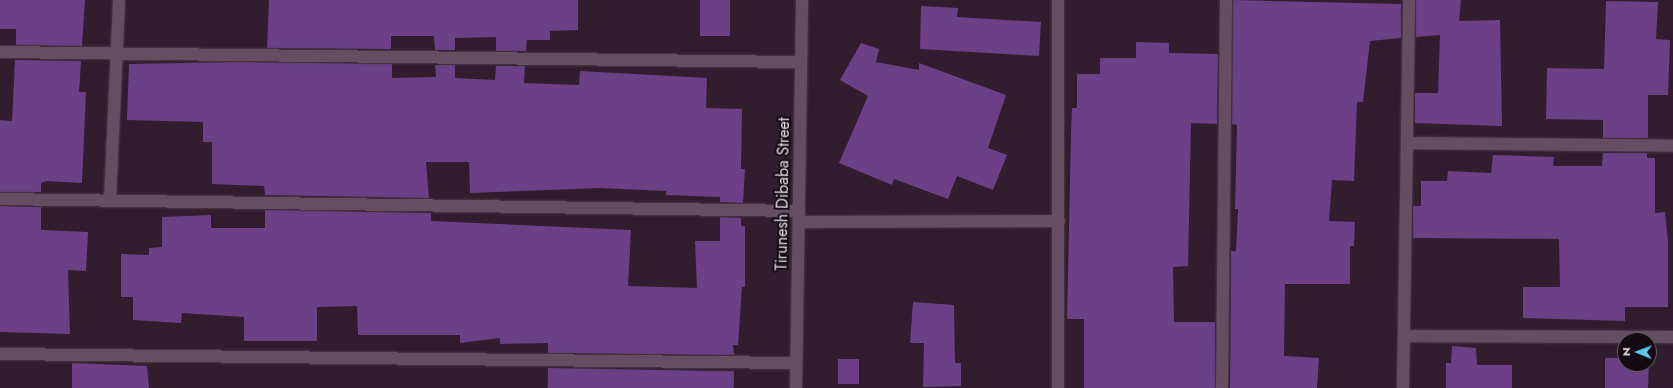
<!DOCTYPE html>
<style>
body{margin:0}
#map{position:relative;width:1673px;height:388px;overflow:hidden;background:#321d2e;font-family:Jost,sans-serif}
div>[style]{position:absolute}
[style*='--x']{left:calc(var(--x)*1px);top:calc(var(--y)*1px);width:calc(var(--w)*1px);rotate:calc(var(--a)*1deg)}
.building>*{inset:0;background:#6b4087;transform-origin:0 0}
.roads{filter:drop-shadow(0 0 1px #4b3948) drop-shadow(0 0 1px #4b3948)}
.street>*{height:12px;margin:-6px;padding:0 6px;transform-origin:6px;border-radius:6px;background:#664e62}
.secondary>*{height:12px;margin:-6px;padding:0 6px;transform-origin:6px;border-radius:6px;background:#664e62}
span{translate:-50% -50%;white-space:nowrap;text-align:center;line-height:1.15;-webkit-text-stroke:4px #140b12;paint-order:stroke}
.street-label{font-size:16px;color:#ebdce7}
.north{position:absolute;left:1617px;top:332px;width:40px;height:40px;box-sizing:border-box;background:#140b12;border:1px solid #6a5f67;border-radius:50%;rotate:271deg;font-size:11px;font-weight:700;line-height:16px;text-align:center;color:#ebdce7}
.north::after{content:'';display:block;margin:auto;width:14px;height:18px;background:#5bc8e7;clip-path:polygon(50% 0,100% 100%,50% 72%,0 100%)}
</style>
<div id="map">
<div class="building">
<i style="clip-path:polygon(0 0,85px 0,82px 46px,16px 45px,16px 29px,0 29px)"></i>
<i style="clip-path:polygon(269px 0,578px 0,578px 30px,550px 31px,550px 40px,527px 40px,526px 51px,496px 51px,496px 37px,455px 38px,455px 50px,435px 50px,434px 36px,391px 36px,391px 49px,267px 48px)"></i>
<i style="left:700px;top:0;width:30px;height:36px"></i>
<i style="clip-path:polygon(1233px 0,1401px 4px,1401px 38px,1370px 41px,1363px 102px,1357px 102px,1354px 181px,1332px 180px,1329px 221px,1355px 222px,1354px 246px,1350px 246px,1350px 284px,1285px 284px,1284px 356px,1319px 358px,1317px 388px,1230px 388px,1231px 251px,1236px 251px,1238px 209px,1235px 209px,1237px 125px,1232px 124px)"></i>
<i style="clip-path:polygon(1416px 0,1461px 0,1459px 21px,1500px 20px,1502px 126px,1415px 123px,1415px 93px,1438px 93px,1440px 35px,1416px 37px)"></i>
<i style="clip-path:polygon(1606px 1px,1658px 2px,1656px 39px,1670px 40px,1668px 95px,1648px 95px,1648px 138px,1603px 138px,1603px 120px,1546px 119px,1547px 68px,1604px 69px)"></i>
<i style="clip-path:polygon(921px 6px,958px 8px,957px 17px,1041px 22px,1039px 56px,920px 49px)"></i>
<i style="clip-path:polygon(1136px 42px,1169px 43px,1169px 53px,1218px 54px,1217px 124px,1191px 123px,1188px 266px,1173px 267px,1174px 322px,1215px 322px,1215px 388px,1084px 388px,1084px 319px,1067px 319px,1071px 135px,1072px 108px,1077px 108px,1077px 74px,1100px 74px,1100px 58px,1136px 58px)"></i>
<i style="clip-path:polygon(861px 43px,879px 49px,876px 62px,919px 70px,919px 63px,1006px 95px,988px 148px,1007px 155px,993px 190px,957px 176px,948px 199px,894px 179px,892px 185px,839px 163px,868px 96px,840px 80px)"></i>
<i style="clip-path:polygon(15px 60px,81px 61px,79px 92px,86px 92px,82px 183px,46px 181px,41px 183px,41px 192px,0 192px,0 120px,12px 121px)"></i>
<i style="clip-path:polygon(238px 62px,392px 64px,392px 78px,436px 77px,435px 65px,455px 65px,455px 78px,495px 80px,496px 66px,525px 66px,524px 83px,579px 85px,580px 71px,707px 78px,706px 108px,742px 109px,741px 169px,745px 169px,743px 203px,720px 202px,720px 197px,666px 195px,666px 191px,600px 188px,470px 193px,469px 162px,426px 162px,429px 198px,265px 195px,264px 186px,212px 184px,212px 142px,203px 142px,203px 122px,127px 120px,129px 64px)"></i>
<i style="clip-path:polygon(1603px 153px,1647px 153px,1647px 158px,1655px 158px,1655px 213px,1665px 212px,1668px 242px,1668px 307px,1625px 307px,1625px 321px,1523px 318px,1523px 287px,1560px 287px,1559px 239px,1413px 238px,1413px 206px,1421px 206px,1421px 181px,1447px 181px,1448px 171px,1491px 173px,1493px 155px,1554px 157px,1553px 166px,1602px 166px)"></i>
<i style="clip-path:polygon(0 206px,41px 207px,41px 230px,88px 232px,86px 271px,68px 270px,70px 334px,0 332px)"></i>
<i style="clip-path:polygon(265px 210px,431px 213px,431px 221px,631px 230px,628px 286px,697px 288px,695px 241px,720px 241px,720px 217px,741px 218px,741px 226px,745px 226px,745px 287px,742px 287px,738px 345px,733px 345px,734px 355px,548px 353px,548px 343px,500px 344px,500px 338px,460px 343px,460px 335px,358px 335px,357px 306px,317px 307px,317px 341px,244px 341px,244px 317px,182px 313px,181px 323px,133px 320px,133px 297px,121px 297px,121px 254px,149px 255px,149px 248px,162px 247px,162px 217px,211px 215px,211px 228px,265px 228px)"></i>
<i style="clip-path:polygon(913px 302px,954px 305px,955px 363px,961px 363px,961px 386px,923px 387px,924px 343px,910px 343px)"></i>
<i style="clip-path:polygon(1452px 346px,1476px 348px,1477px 365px,1512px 365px,1512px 388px,1446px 388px,1446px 363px,1451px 363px)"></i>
<i style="clip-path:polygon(1605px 358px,1625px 358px,1625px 364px,1649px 364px,1649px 359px,1648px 388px,1605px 388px)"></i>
<i style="left:838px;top:359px;width:21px;height:25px"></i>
<i style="clip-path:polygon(72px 363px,147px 366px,149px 388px,72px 388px)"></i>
<i style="left:548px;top:368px;width:186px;height:20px;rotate:1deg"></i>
</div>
<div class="roads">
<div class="street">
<i style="--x:1058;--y:0;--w:388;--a:90"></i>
<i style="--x:0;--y:52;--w:801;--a:0.72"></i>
<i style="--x:1407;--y:143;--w:266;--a:0.6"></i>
<i style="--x:0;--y:199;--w:799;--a:0.86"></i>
<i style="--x:110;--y:200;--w:200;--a:-87.4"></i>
<i style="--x:799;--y:222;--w:260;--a:-0.2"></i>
<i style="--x:1404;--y:336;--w:269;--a:0.2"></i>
<i style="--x:0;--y:354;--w:796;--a:0.65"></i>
<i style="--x:1222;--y:388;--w:388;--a:-89.4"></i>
<i style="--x:1403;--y:388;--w:388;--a:-89.1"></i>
</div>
<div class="secondary">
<i style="--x:796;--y:388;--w:388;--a:-89.1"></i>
</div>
</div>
<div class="street-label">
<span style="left:783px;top:194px;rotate:-89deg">Tirunesh Dibaba Street</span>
</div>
<div class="north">N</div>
</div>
